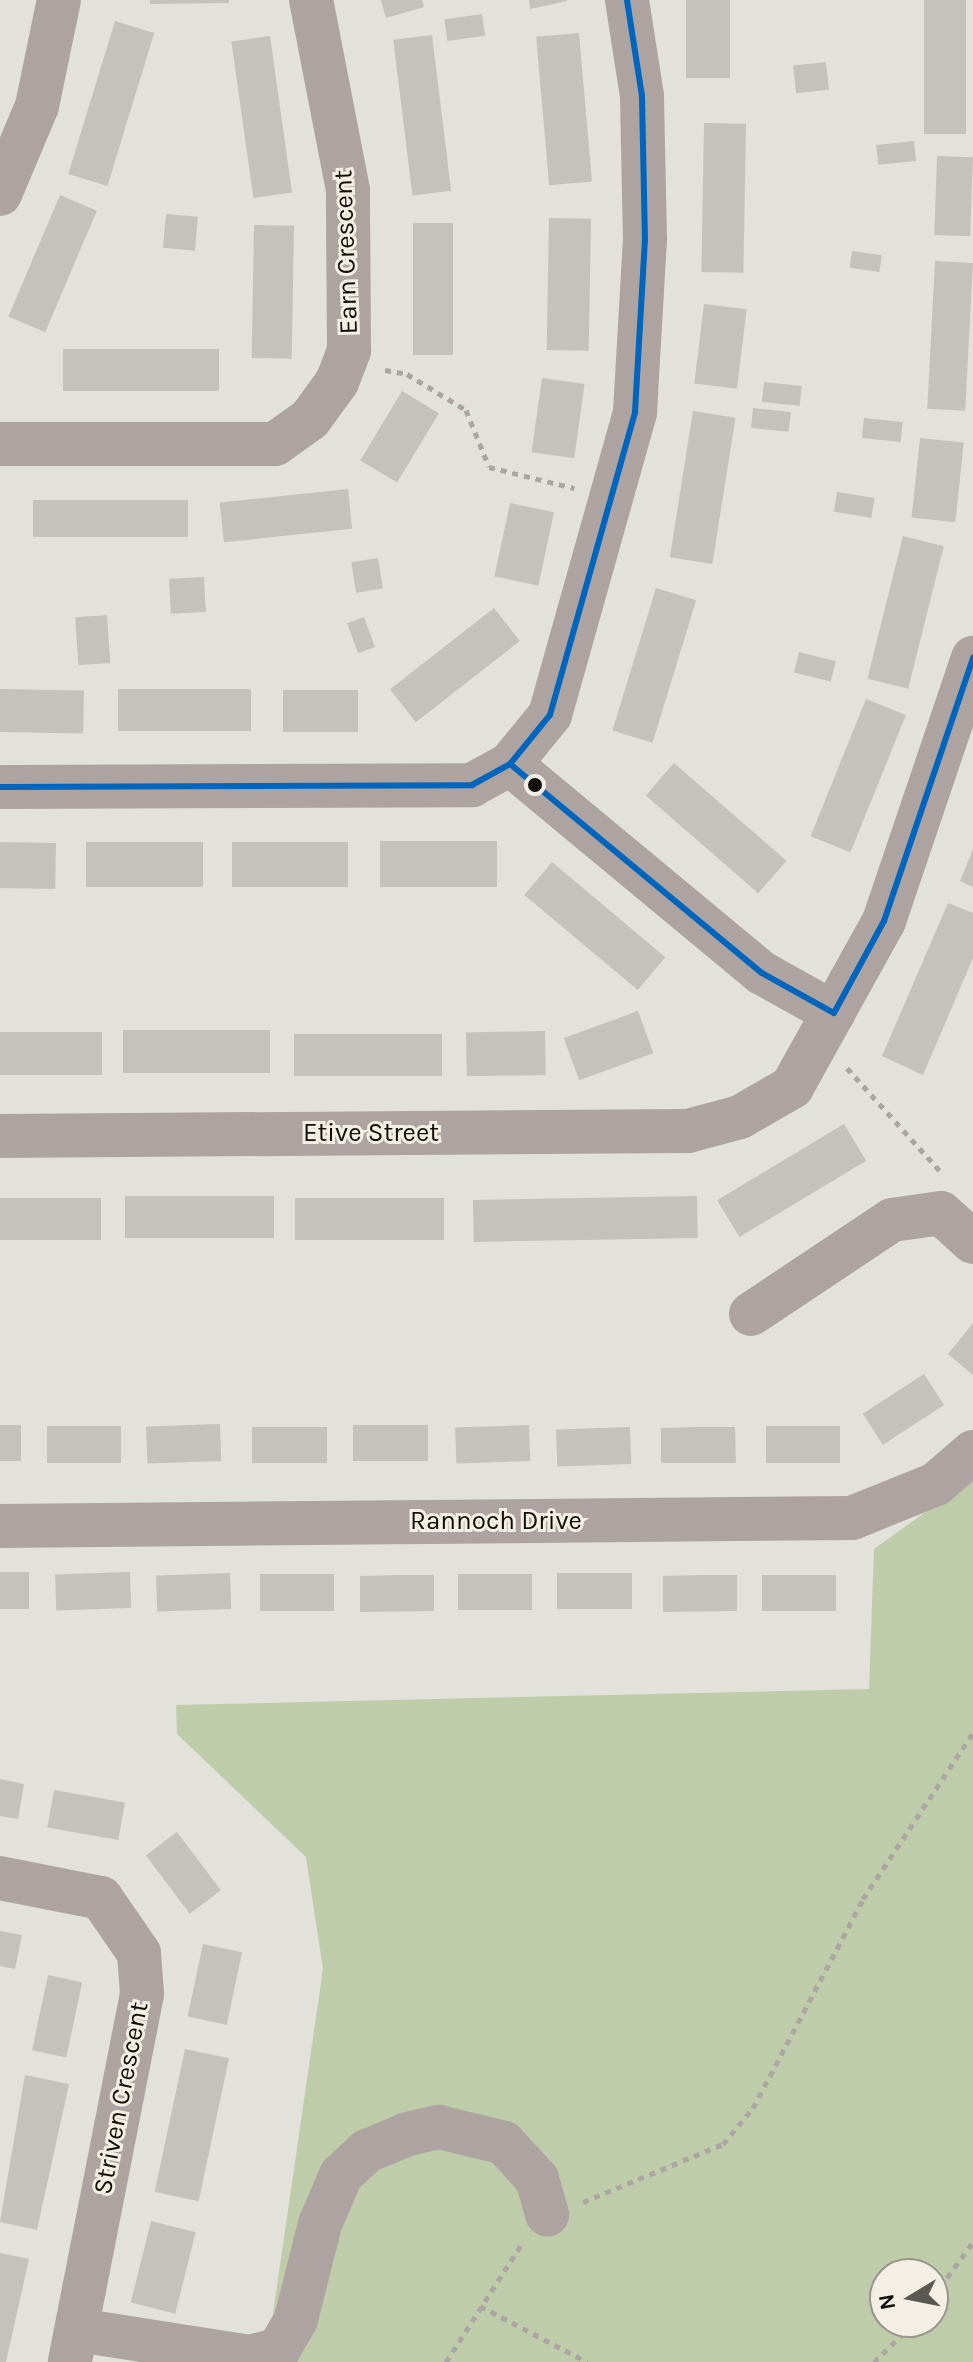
<!DOCTYPE html>
<style>
body{margin:0}
#map{position:relative;width:973px;height:2362px;overflow:hidden;background:#e2e1da;font-family:Karla,sans-serif}
div>[style]{position:absolute}
[style*='--x']{left:calc(var(--x)*1px);top:calc(var(--y)*1px);width:calc(var(--w)*1px);rotate:calc(var(--a)*1deg)}
.green>*{inset:0;background:#becca9}
.building>*{inset:0;background:#c4c2bd;transform-origin:0 0}
.path>*{height:5px;margin-top:-2.5px;transform-origin:0;background:repeating-linear-gradient(90deg,#aca6a2 0 6px,transparent 0 12px)}
.minor>*{height:44px;margin:-22px;padding:0 22px;transform-origin:22px;border-radius:22px;background:#ada4a1}
.bus-1>*{height:6px;margin:-3px;padding:0 3px;transform-origin:3px;border-radius:3px;background:#0065bd}
.dots>*{width:22px;height:22px;translate:-50% -50%;box-sizing:border-box;border:4px solid #f3efe4;border-radius:50%}
span{translate:-50% -50%;white-space:nowrap;text-align:center;line-height:1.15;-webkit-text-stroke:6px #f3efe4;paint-order:stroke}
.street-label{font-size:26px;color:#110f0b}
.north{position:absolute;left:869px;top:2258px;width:80px;height:80px;box-sizing:border-box;background:#f3efe4;border:2px solid #99958d;border-radius:50%;rotate:260deg;font-size:22px;font-weight:700;line-height:32px;text-align:center;color:#110f0b}
.north::after{content:'';display:block;margin:auto;width:28px;height:36px;background:#5a5853;clip-path:polygon(50% 0,100% 100%,50% 72%,0 100%)}
</style>
<div id="map">
<div class="green">
<i style="clip-path:polygon(evenodd,973px 1478px,973px 2362px,266px 2362px,323px 1969px,306px 1857px,177px 1734px,176px 1705px,869px 1689px,874px 1549px,973px 1478px,885px 2274px,933px 2274px,933px 2322px,885px 2322px,885px 2274px)"></i>
</div>
<div class="building">
<i style="clip-path:polygon(150px 0,229px 0,229px 3px,150px 4px)"></i>
<i style="clip-path:polygon(381px 0,422px 0,424px 7px,386px 18px)"></i>
<i style="clip-path:polygon(529px 0,567px 0,567px 1px,530px 9px)"></i>
<i style="left:686px;top:0;width:44px;height:78px"></i>
<i style="left:924px;top:0;width:42px;height:134px"></i>
<i style="left:482px;top:14px;width:22px;height:38px;rotate:82deg"></i>
<i style="left:115px;top:21px;width:41px;height:160px;rotate:17deg"></i>
<i style="left:579px;top:33px;width:149px;height:43px;rotate:85deg"></i>
<i style="left:432px;top:35px;width:157px;height:39px;rotate:83deg"></i>
<i style="left:270px;top:36px;width:158px;height:39px;rotate:82deg"></i>
<i style="left:826px;top:62px;width:28px;height:33px;rotate:84deg"></i>
<i style="left:704px;top:123px;width:42px;height:149px;rotate:1deg"></i>
<i style="left:914px;top:141px;width:20px;height:38px;rotate:84deg"></i>
<i style="left:937px;top:156px;width:36px;height:79px;rotate:2deg"></i>
<i style="left:60px;top:195px;width:40px;height:132px;rotate:23deg"></i>
<i style="left:166px;top:214px;width:32px;height:34px;rotate:5deg"></i>
<i style="left:549px;top:218px;width:42px;height:132px;rotate:1deg"></i>
<i style="left:413px;top:223px;width:40px;height:132px"></i>
<i style="left:254px;top:225px;width:40px;height:133px;rotate:1deg"></i>
<i style="left:852px;top:251px;width:30px;height:17px;rotate:8deg"></i>
<i style="left:935px;top:261px;width:38px;height:148px;rotate:3deg"></i>
<i style="left:704px;top:304px;width:43px;height:80px;rotate:7deg"></i>
<i style="left:63px;top:349px;width:156px;height:42px"></i>
<i style="left:542px;top:378px;width:43px;height:75px;rotate:8deg"></i>
<i style="left:764px;top:382px;width:38px;height:20px;rotate:6deg"></i>
<i style="left:402px;top:391px;width:43px;height:81px;rotate:31deg"></i>
<i style="left:753px;top:408px;width:38px;height:20px;rotate:6deg"></i>
<i style="left:693px;top:411px;width:43px;height:148px;rotate:9deg"></i>
<i style="left:864px;top:418px;width:39px;height:20px;rotate:6deg"></i>
<i style="left:920px;top:438px;width:44px;height:80px;rotate:6deg"></i>
<i style="left:348px;top:489px;width:40px;height:129px;rotate:84deg"></i>
<i style="left:837px;top:492px;width:38px;height:20px;rotate:9deg"></i>
<i style="left:33px;top:500px;width:155px;height:37px"></i>
<i style="left:510px;top:503px;width:45px;height:75px;rotate:12deg"></i>
<i style="left:903px;top:536px;width:42px;height:147px;rotate:14deg"></i>
<i style="left:378px;top:558px;width:31px;height:27px;rotate:81deg"></i>
<i style="left:204px;top:577px;width:35px;height:35px;rotate:87deg"></i>
<i style="left:656px;top:588px;width:42px;height:149px;rotate:17deg"></i>
<i style="left:494px;top:608px;width:42px;height:132px;rotate:52deg"></i>
<i style="left:107px;top:615px;width:48px;height:32px;rotate:86deg"></i>
<i style="left:364px;top:617px;width:32px;height:18px;rotate:70deg"></i>
<i style="left:799px;top:652px;width:38px;height:21px;rotate:14deg"></i>
<i style="left:0;top:689px;width:84px;height:43px;rotate:1deg"></i>
<i style="left:118px;top:689px;width:133px;height:42px"></i>
<i style="left:283px;top:690px;width:75px;height:42px"></i>
<i style="left:866px;top:699px;width:43px;height:148px;rotate:22deg"></i>
<i style="left:674px;top:763px;width:149px;height:43px;rotate:41deg"></i>
<i style="left:380px;top:841px;width:117px;height:46px"></i>
<i style="left:0;top:842px;width:56px;height:46px;rotate:1deg"></i>
<i style="left:86px;top:842px;width:117px;height:45px"></i>
<i style="left:232px;top:842px;width:116px;height:45px"></i>
<i style="clip-path:polygon(973px 849px,973px 887px,960px 881px)"></i>
<i style="left:552px;top:862px;width:148px;height:43px;rotate:40deg"></i>
<i style="clip-path:polygon(948px 903px,973px 913px,973px 958px,923px 1075px,882px 1056px)"></i>
<i style="left:638px;top:1011px;width:45px;height:79px;rotate:70deg"></i>
<i style="left:123px;top:1030px;width:147px;height:43px"></i>
<i style="left:545px;top:1031px;width:44px;height:79px;rotate:89deg"></i>
<i style="left:0;top:1032px;width:102px;height:43px"></i>
<i style="left:294px;top:1034px;width:148px;height:42px"></i>
<i style="left:844px;top:1124px;width:43px;height:148px;rotate:59deg"></i>
<i style="left:125px;top:1196px;width:149px;height:42px"></i>
<i style="left:697px;top:1196px;width:42px;height:224px;rotate:89deg"></i>
<i style="left:0;top:1198px;width:101px;height:42px"></i>
<i style="left:295px;top:1198px;width:149px;height:42px"></i>
<i style="clip-path:polygon(973px 1323px,973px 1375px,948px 1354px)"></i>
<i style="left:924px;top:1374px;width:37px;height:73px;rotate:57deg"></i>
<i style="left:220px;top:1424px;width:37px;height:74px;rotate:88deg"></i>
<i style="left:0;top:1425px;width:21px;height:36px"></i>
<i style="left:428px;top:1425px;width:36px;height:75px;rotate:90deg"></i>
<i style="left:529px;top:1425px;width:36px;height:74px;rotate:88deg"></i>
<i style="left:121px;top:1426px;width:37px;height:74px;rotate:90deg"></i>
<i style="left:766px;top:1426px;width:74px;height:37px"></i>
<i style="left:327px;top:1427px;width:36px;height:75px;rotate:90deg"></i>
<i style="left:630px;top:1427px;width:37px;height:74px;rotate:88deg"></i>
<i style="clip-path:polygon(698px 1427px,735px 1427px,736px 1463px,661px 1463px,661px 1428px)"></i>
<i style="left:0;top:1572px;width:29px;height:37px"></i>
<i style="left:130px;top:1572px;width:36px;height:75px;rotate:88deg"></i>
<i style="left:230px;top:1573px;width:36px;height:74px;rotate:88deg"></i>
<i style="left:632px;top:1573px;width:36px;height:75px;rotate:90deg"></i>
<i style="left:260px;top:1574px;width:74px;height:37px"></i>
<i style="left:532px;top:1574px;width:36px;height:74px;rotate:90deg"></i>
<i style="clip-path:polygon(398px 1575px,434px 1575px,434px 1611px,360px 1612px,360px 1576px)"></i>
<i style="clip-path:polygon(700px 1575px,737px 1575px,737px 1611px,663px 1612px,663px 1576px)"></i>
<i style="left:836px;top:1575px;width:36px;height:74px;rotate:90deg"></i>
<i style="clip-path:polygon(0 1779px,24px 1784px,18px 1819px,0 1816px)"></i>
<i style="left:54px;top:1790px;width:72px;height:38px;rotate:10deg"></i>
<i style="left:177px;top:1832px;width:73px;height:39px;rotate:53deg"></i>
<i style="clip-path:polygon(0 1931px,22px 1935px,15px 1969px,0 1966px)"></i>
<i style="left:203px;top:1944px;width:40px;height:74px;rotate:12deg"></i>
<i style="left:48px;top:1975px;width:35px;height:77px;rotate:12deg"></i>
<i style="left:185px;top:2049px;width:45px;height:146px;rotate:12deg"></i>
<i style="clip-path:polygon(25px 2075px,69px 2084px,37px 2230px,0 2222px)"></i>
<i style="left:151px;top:2221px;width:46px;height:84px;rotate:14deg"></i>
<i style="clip-path:polygon(0 2253px,29px 2259px,6px 2362px,0 2362px)"></i>
</div>
<div class="path">
<i style="--x:385;--y:370;--w:22;--a:10"></i>
<i style="--x:407;--y:374;--w:69;--a:31.4"></i>
<i style="--x:466;--y:410;--w:61;--a:68"></i>
<i style="--x:489;--y:467;--w:88;--a:13.9"></i>
<i style="--x:847;--y:1068;--w:142;--a:47.9"></i>
<i style="--x:583;--y:2202;--w:152;--a:-22.5"></i>
<i style="--x:723;--y:2144;--w:47;--a:-50.2"></i>
<i style="--x:753;--y:2108;--w:236;--a:-62.2"></i>
<i style="--x:863;--y:1899;--w:199;--a:-56.5"></i>
<i style="--x:933;--y:2297;--w:68;--a:-54"></i>
<i style="--x:480;--y:2306;--w:121;--a:27.6"></i>
<i style="--x:446;--y:2362;--w:143;--a:-57.3"></i>
<i style="--x:874;--y:2362;--w:57;--a:-44.3"></i>
</div>
<div class="minor">
<i style="--x:0;--y:194;--w:95;--a:-67.2"></i>
<i style="--x:37;--y:106;--w:108;--a:-78.3"></i>
<i style="--x:0;--y:444;--w:275;--a:0"></i>
<i style="--x:275;--y:444;--w:43;--a:-35.5"></i>
<i style="--x:310;--y:419;--w:46;--a:-53.9"></i>
<i style="--x:337;--y:382;--w:34;--a:-69"></i>
<i style="--x:349;--y:350;--w:160;--a:-90.4"></i>
<i style="--x:348;--y:190;--w:194;--a:-101"></i>
<i style="--x:510;--y:764;--w:327;--a:39.7"></i>
<i style="--x:762;--y:973;--w:82;--a:29.1"></i>
<i style="--x:0;--y:787;--w:472;--a:-0.2"></i>
<i style="--x:472;--y:785;--w:43;--a:-28.9"></i>
<i style="--x:510;--y:764;--w:63;--a:-50.8"></i>
<i style="--x:550;--y:715;--w:315;--a:-74.3"></i>
<i style="--x:635;--y:412;--w:171;--a:-86.7"></i>
<i style="--x:645;--y:241;--w:145;--a:-91.2"></i>
<i style="--x:642;--y:96;--w:97;--a:-98.9"></i>
<i style="--x:0;--y:1136;--w:688;--a:-0.42"></i>
<i style="--x:688;--y:1131;--w:54;--a:-15.1"></i>
<i style="--x:740;--y:1117;--w:60;--a:-30"></i>
<i style="--x:792;--y:1087;--w:190;--a:-61"></i>
<i style="--x:884;--y:921;--w:278;--a:-71.3"></i>
<i style="--x:751;--y:1314;--w:169;--a:-33.7"></i>
<i style="--x:892;--y:1220;--w:49;--a:-8.1"></i>
<i style="--x:941;--y:1213;--w:43;--a:42.2"></i>
<i style="--x:0;--y:1526;--w:852;--a:-0.54"></i>
<i style="--x:852;--y:1518;--w:91;--a:-22"></i>
<i style="--x:936;--y:1484;--w:49;--a:-40.9"></i>
<i style="--x:0;--y:1878;--w:103;--a:11.2"></i>
<i style="--x:101;--y:1898;--w:67;--a:55.4"></i>
<i style="--x:139;--y:1953;--w:41;--a:85.8"></i>
<i style="--x:142;--y:1994;--w:375;--a:101.1"></i>
<i style="--x:78;--y:2330;--w:174;--a:8.9"></i>
<i style="--x:250;--y:2357;--w:30;--a:-15"></i>
<i style="--x:279;--y:2349;--w:34;--a:-60"></i>
<i style="--x:296;--y:2319;--w:98;--a:-75.8"></i>
<i style="--x:320;--y:2224;--w:53;--a:-66.8"></i>
<i style="--x:341;--y:2175;--w:35;--a:-43"></i>
<i style="--x:367;--y:2151;--w:44;--a:-22.5"></i>
<i style="--x:408;--y:2134;--w:32;--a:-13"></i>
<i style="--x:439;--y:2127;--w:67;--a:13.8"></i>
<i style="--x:504;--y:2143;--w:49;--a:47.5"></i>
<i style="--x:537;--y:2179;--w:37;--a:74"></i>
</div>
<div class="bus-1">
<i style="--x:510;--y:764;--w:327;--a:39.7"></i>
<i style="--x:762;--y:973;--w:82;--a:29.1"></i>
<i style="--x:834;--y:1013;--w:105;--a:-61.5"></i>
<i style="--x:884;--y:921;--w:278;--a:-71.3"></i>
<i style="--x:0;--y:787;--w:472;--a:-0.2"></i>
<i style="--x:472;--y:785;--w:43;--a:-28.9"></i>
<i style="--x:510;--y:764;--w:63;--a:-50.8"></i>
<i style="--x:550;--y:715;--w:315;--a:-74.3"></i>
<i style="--x:635;--y:412;--w:171;--a:-86.7"></i>
<i style="--x:645;--y:241;--w:145;--a:-91.2"></i>
<i style="--x:642;--y:96;--w:97;--a:-98.9"></i>
</div>
<div class="dots">
<i style="left:535px;top:785px;background:#110f0b"></i>
</div>
<div class="street-label">
<span style="left:346px;top:252px;rotate:-92deg">Earn Crescent</span>
<span style="left:371px;top:1133px">Etive Street</span>
<span style="left:496px;top:1521px">Rannoch Drive</span>
<span style="left:121px;top:2098px;rotate:-79deg">Striven Crescent</span>
</div>
<div class="north">N</div>
</div>
